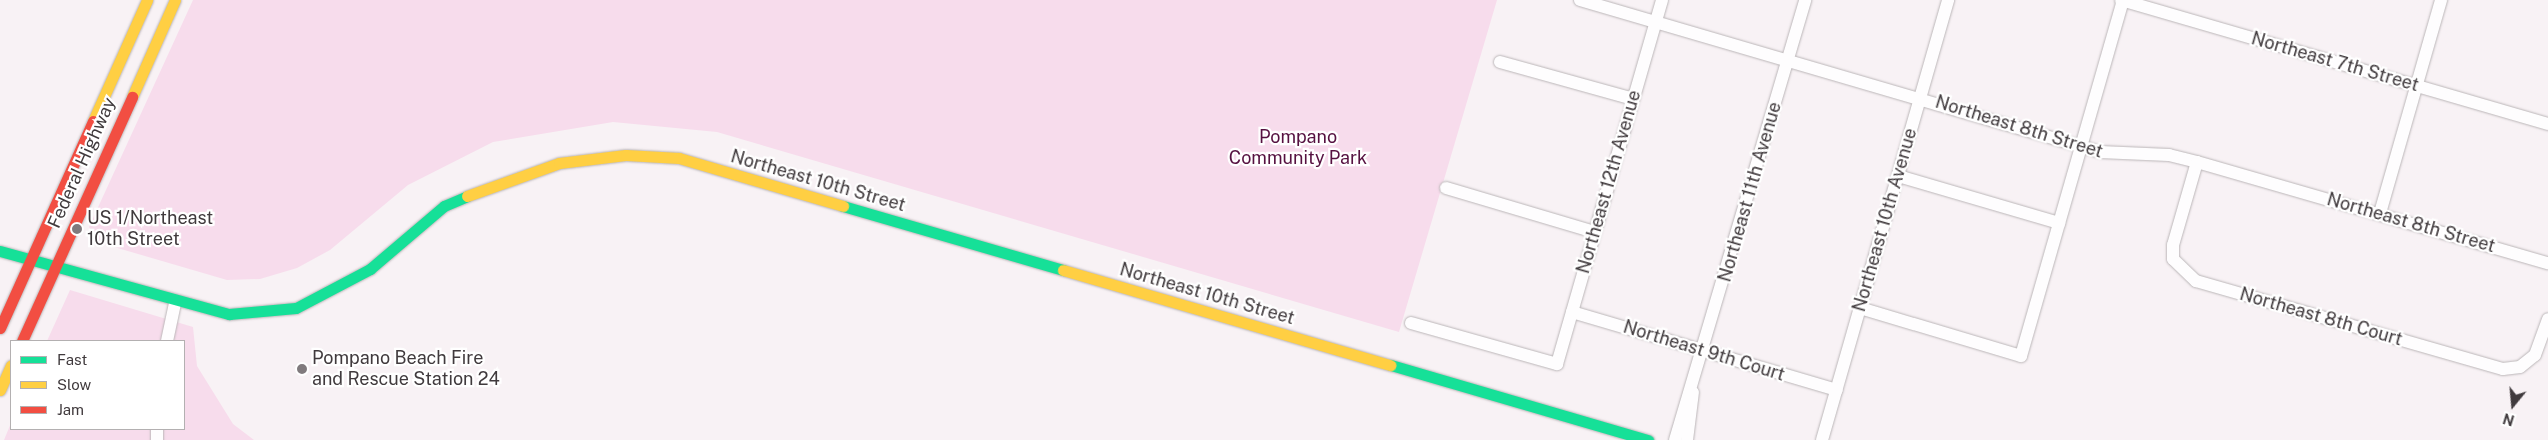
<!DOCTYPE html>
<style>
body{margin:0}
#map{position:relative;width:2548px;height:440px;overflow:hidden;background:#f8f2f5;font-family:"Public Sans",sans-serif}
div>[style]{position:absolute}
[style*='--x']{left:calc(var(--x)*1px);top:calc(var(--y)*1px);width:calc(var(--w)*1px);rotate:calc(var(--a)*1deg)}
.green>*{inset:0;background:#f7dcec}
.roads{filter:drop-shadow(0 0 1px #bbb6b8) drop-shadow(0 0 1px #bbb6b8)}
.street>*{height:12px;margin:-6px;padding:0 6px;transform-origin:6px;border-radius:6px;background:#fefdfe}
.fast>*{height:11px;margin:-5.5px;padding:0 5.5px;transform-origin:5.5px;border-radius:5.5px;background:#16e098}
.slow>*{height:11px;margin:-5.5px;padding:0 5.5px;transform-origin:5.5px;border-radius:5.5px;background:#ffcf43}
.jam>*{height:11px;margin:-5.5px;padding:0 5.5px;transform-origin:5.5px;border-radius:5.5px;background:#f24e42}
.dots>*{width:14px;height:14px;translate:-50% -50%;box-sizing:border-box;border:2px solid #fff;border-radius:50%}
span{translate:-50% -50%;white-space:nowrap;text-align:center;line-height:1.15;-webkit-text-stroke:4.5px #fff;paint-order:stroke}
.street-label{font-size:18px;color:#403a3d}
.park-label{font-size:18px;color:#561141}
.poi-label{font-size:18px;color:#403a3d}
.left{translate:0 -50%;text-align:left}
.legend{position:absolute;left:10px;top:340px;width:175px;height:90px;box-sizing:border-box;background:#fff;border:1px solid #b3b0b1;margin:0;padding:6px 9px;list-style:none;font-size:15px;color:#403a3d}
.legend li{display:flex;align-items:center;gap:10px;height:25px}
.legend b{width:25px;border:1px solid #b3b0b1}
.north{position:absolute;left:2488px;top:380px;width:50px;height:50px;-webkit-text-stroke:4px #fff;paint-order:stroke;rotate:197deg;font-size:14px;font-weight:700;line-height:20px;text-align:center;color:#403a3d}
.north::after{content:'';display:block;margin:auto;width:18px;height:22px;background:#403a3d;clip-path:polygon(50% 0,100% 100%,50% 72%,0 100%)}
</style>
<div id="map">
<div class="green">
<i style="clip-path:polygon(193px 0,1497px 0,1399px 332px,717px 132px,613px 122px,493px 142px,408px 185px,330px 250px,297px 268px,260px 279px,227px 280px,97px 242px,89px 227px)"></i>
<i style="clip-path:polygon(70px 290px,193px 327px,197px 366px,233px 424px,254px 440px,4px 440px,11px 423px,11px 429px,184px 429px,184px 341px,47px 341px)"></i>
</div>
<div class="roads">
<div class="street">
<i style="--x:1580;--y:0;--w:542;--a:16.29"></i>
<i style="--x:2100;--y:152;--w:69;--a:2.5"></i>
<i style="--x:2169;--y:155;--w:29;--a:14"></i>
<i style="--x:2197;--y:162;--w:365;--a:16.1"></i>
<i style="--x:2121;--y:0;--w:445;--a:16.2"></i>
<i style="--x:1500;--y:62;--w:138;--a:15.5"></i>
<i style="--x:2197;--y:162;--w:86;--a:106.1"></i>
<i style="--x:2173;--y:245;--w:14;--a:90"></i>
<i style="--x:2173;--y:259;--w:32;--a:44"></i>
<i style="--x:2196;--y:281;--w:319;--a:16"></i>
<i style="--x:2503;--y:369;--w:17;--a:-7"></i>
<i style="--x:2520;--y:367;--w:19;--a:-39"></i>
<i style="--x:2535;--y:355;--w:38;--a:-70"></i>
<i style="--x:1898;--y:176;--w:168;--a:16.3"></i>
<i style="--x:1446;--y:188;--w:155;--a:16.5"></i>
<i style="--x:2380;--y:213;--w:222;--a:-74"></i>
<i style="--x:1860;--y:308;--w:168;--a:16.6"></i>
<i style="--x:2021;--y:356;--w:370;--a:-74"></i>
<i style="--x:1572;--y:312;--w:276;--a:16.4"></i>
<i style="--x:1411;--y:323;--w:152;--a:15.7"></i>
<i style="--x:1557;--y:364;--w:379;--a:-73.9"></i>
<i style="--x:167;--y:341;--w:39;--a:-78"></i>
<i style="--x:157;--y:440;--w:11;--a:-90"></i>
<i style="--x:1675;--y:440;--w:459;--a:-73.5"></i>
<i style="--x:1687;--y:440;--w:48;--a:-82.9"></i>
<i style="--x:1822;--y:440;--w:458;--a:-74"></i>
</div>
<div class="fast">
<i style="--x:843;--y:206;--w:229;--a:16.2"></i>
<i style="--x:0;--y:251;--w:238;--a:15.4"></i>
<i style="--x:229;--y:314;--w:67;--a:-5.1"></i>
<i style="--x:296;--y:308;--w:84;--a:-27.8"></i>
<i style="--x:370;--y:269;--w:97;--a:-40.4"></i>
<i style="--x:444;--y:206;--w:25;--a:-23"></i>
<i style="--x:1391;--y:365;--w:268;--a:16.3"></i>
</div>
<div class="slow">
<i style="--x:132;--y:97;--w:106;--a:-66.1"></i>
<i style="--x:93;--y:121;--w:133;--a:-65.9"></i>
<i style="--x:467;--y:196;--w:98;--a:-19.7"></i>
<i style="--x:559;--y:163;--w:67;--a:-6.8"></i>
<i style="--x:626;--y:155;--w:53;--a:3.2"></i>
<i style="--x:679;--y:158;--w:171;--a:16.3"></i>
<i style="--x:1063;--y:270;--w:341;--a:16.2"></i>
<i style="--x:0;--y:390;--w:27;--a:-66"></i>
</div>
<div class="jam">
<i style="--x:0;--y:328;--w:227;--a:-65.8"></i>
<i style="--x:22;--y:341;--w:268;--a:-65.7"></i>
</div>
</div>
<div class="dots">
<i style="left:77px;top:229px;background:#807a7d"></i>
<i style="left:302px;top:369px;background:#807a7d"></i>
</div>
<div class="street-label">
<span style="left:2335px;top:62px;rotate:16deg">Northeast 7th Street</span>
<span style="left:2019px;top:127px;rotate:17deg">Northeast 8th Street</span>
<span style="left:82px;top:163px;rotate:-66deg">Federal Highway</span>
<span style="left:818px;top:181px;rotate:16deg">Northeast 10th Street</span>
<span style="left:1609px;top:182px;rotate:-74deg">Northeast 12th Avenue</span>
<span style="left:1750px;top:192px;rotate:-74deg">Northeast 11th Avenue</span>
<span style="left:1885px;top:220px;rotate:-74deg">Northeast 10th Avenue</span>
<span style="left:2411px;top:223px;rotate:16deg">Northeast 8th Street</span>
<span style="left:1207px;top:294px;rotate:16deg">Northeast 10th Street</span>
<span style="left:2321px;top:317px;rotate:16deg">Northeast 8th Court</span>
<span style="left:1704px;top:351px;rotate:17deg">Northeast 9th Court</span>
</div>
<div class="park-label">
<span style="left:1298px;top:148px">Pompano<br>Community Park</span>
</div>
<div class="poi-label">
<span class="left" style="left:87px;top:229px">US 1/Northeast<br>10th Street</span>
<span class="left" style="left:312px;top:369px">Pompano Beach Fire<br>and Rescue Station 24</span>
</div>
<ul class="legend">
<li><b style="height:6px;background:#16e098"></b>Fast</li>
<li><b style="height:6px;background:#ffcf43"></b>Slow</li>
<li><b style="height:6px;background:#f24e42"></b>Jam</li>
</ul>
<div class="north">N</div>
</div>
